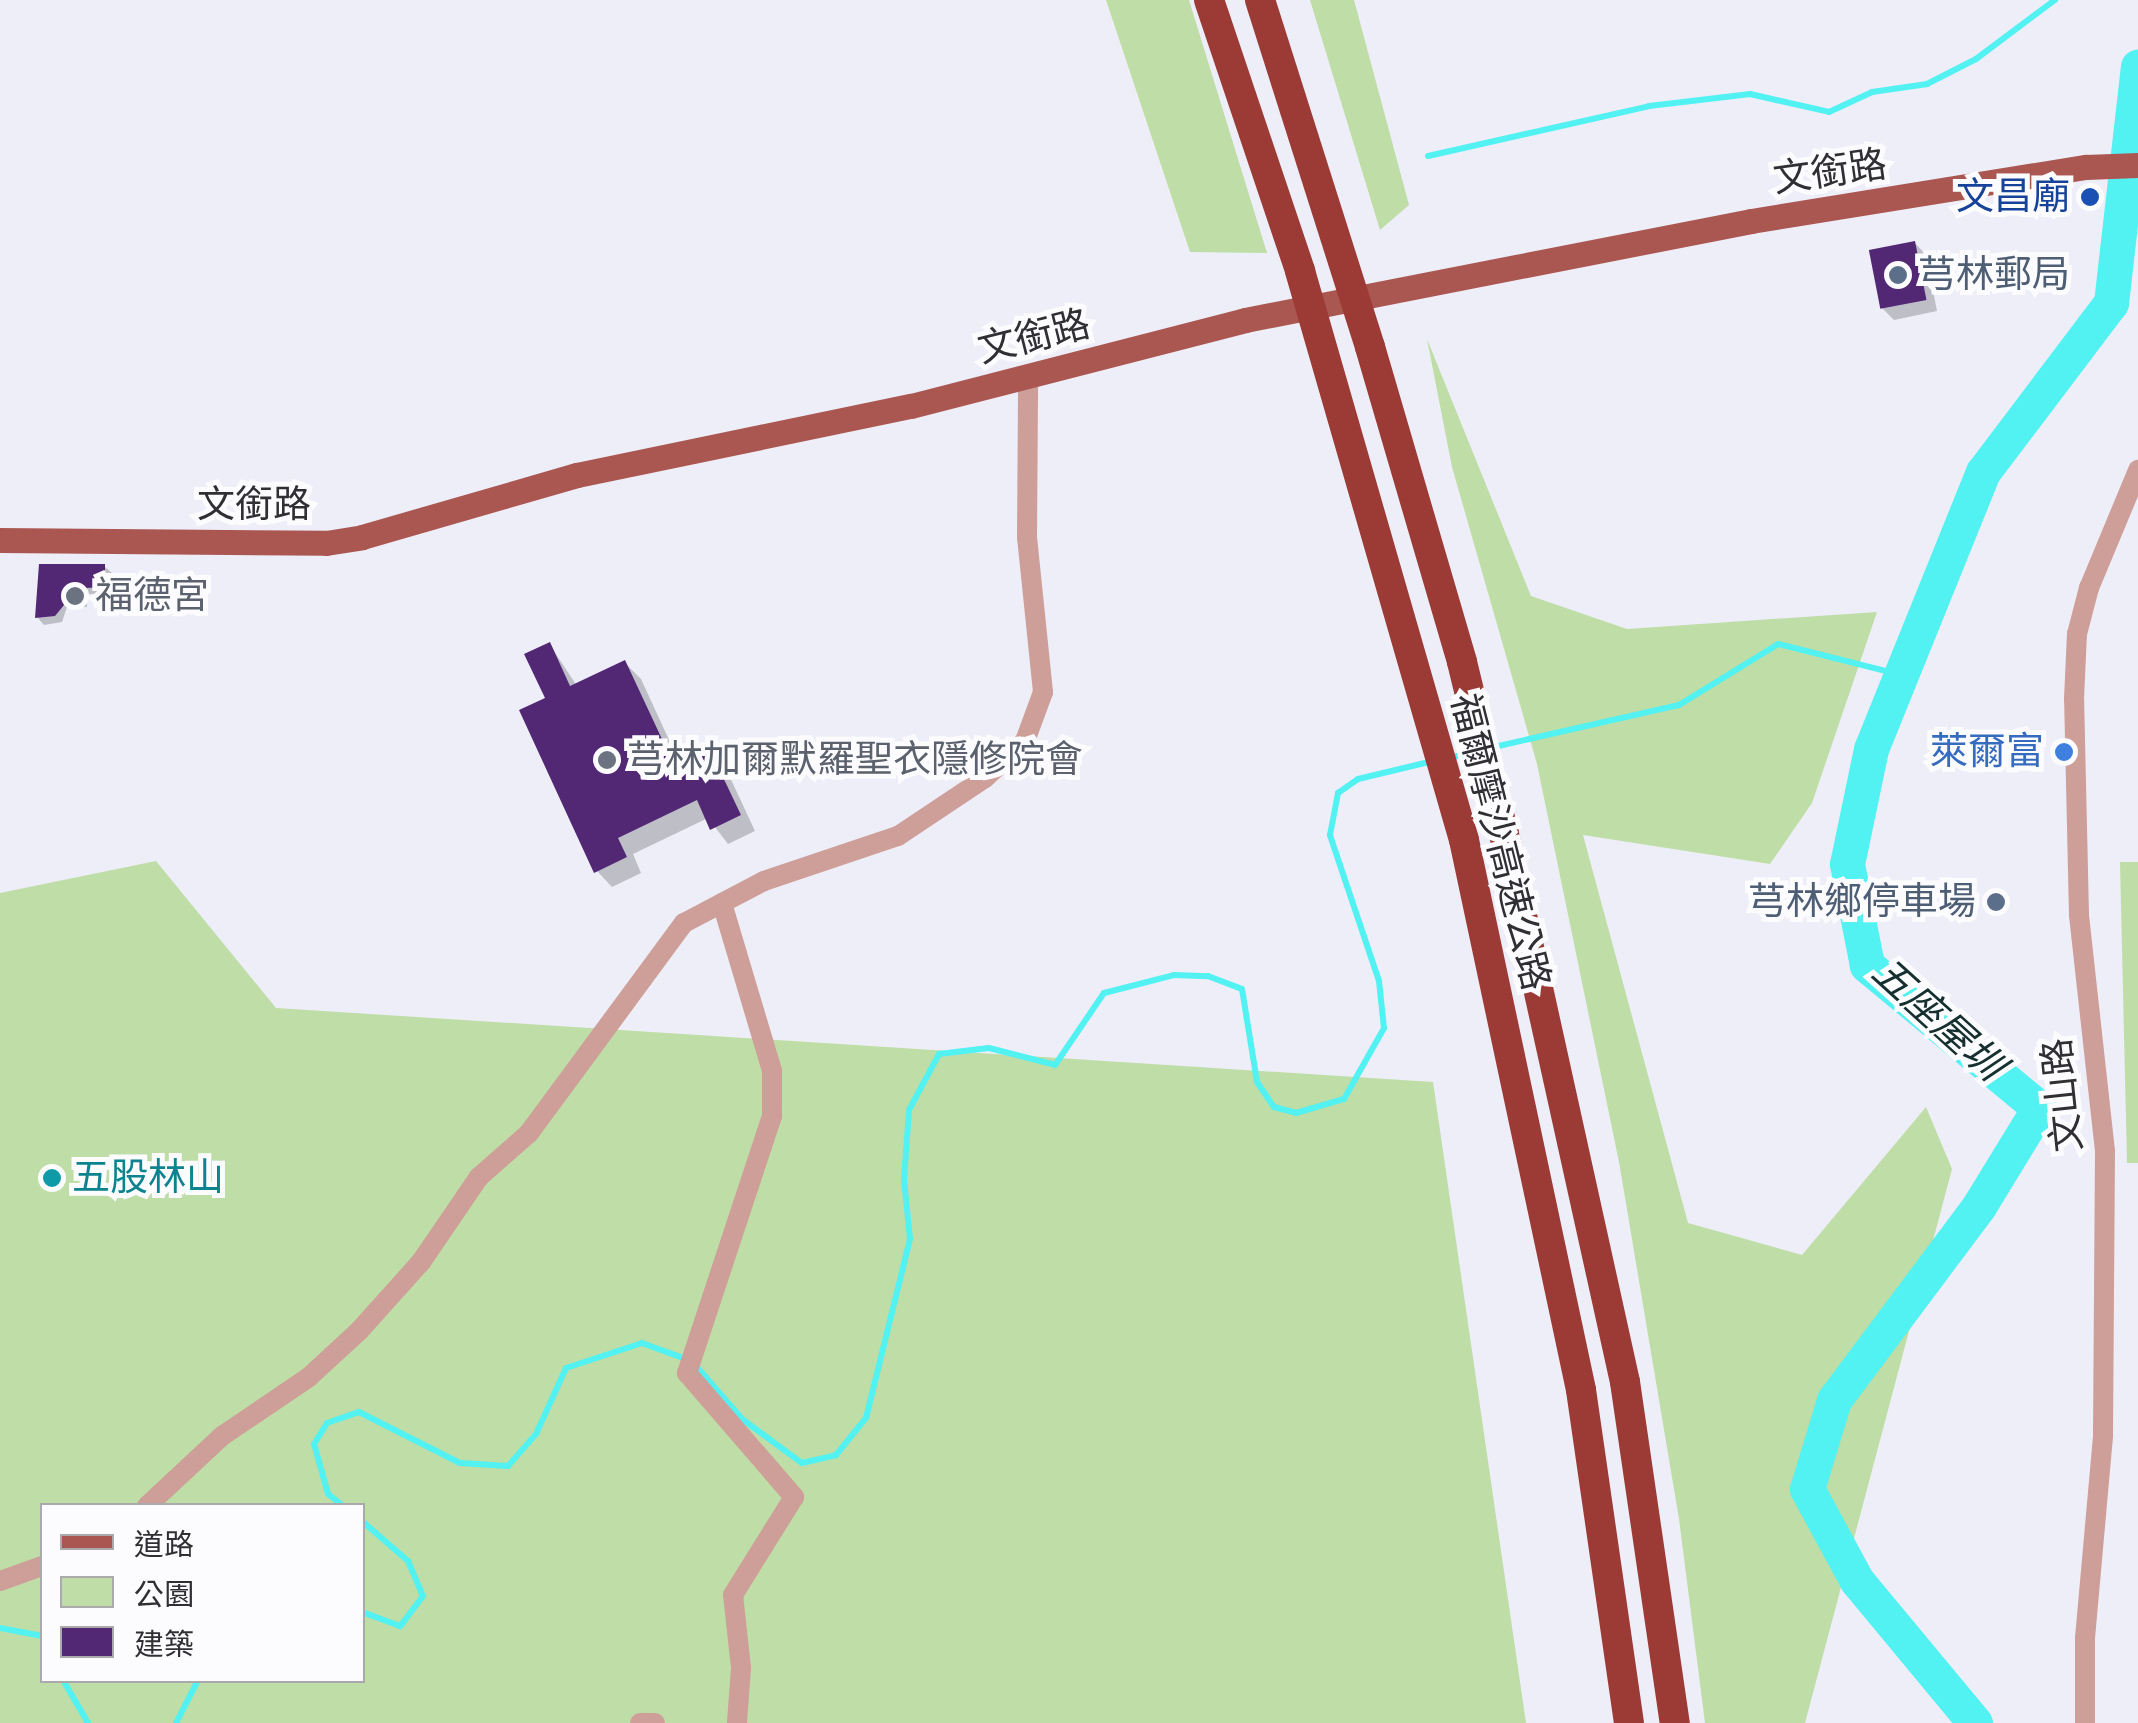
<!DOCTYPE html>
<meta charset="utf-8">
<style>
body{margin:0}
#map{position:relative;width:2138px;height:1723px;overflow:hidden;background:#eeeef9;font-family:Karla,"Noto Sans TC",sans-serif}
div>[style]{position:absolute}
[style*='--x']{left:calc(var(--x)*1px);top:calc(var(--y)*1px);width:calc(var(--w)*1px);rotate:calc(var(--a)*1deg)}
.green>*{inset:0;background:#bfdda6}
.shadow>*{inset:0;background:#0003}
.stream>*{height:6px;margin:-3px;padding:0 3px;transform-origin:3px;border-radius:3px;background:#52f1f2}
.river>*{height:35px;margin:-17.5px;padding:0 17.5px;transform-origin:17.5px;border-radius:17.5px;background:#52f1f2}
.building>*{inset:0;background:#522875;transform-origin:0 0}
.minor>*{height:20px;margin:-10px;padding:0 10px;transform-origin:10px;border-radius:10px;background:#ce9e98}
.major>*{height:25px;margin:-12.5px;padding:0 12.5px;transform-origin:12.5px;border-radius:12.5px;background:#ab5751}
.highway>*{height:30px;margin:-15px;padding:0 15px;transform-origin:15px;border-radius:15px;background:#9c3b36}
.dots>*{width:28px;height:28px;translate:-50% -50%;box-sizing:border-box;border:5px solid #fcfcfe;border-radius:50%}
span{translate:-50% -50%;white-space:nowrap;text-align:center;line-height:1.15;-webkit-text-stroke:10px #fcfcfe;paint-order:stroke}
.street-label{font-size:38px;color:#303034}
.transit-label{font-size:38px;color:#164399}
.right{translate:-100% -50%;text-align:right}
.service-label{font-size:38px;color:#4e5e75}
.left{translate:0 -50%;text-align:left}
.worship-label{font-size:38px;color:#5b616d}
.shop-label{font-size:38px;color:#366cbe}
.culture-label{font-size:38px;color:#0d838f}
.water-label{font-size:40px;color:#163030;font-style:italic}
.legend{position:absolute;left:40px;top:1503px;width:325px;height:180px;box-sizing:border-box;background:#fcfcfe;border:2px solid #aaaaad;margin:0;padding:12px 18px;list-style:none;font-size:30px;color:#303034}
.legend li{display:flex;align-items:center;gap:20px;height:50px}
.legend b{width:50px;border:2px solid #aaaaad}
</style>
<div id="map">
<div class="green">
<i style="clip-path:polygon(1106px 0,1189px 0,1267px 253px,1190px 252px)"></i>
<i style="clip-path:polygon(1310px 0,1354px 0,1409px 205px,1380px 230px)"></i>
<i style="clip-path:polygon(1427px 339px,1531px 596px,1627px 629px,1877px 612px,1812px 803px,1770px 864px,1583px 835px,1688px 1223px,1802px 1255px,1926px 1107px,1952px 1169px,1805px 1723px,1705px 1723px,1679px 1519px,1619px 1162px,1537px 764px,1452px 467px)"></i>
<i style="clip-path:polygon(evenodd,156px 861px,276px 1008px,1433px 1082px,1526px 1723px,0 1723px,0 893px,156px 861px,42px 1506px,362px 1506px,362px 1680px,42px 1680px,42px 1506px)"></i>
<i style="clip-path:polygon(2120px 862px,2138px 862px,2138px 1163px,2127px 1163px)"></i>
</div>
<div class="shadow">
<i style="clip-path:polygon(1915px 243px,1926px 255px,1937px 311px,1894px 320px,1882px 308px)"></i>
<i style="clip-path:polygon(104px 566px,112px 573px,112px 594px,87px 594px,87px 607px,67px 607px,62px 622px,44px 625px,37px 617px)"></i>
<i style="clip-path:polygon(550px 645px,577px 686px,625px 663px,641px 679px,682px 768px,711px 755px,727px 771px,755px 831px,728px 844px,708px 818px,633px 854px,641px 873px,612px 887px,597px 871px,548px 699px)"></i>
</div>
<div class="stream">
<i style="--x:1428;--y:156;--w:227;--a:-12.7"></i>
<i style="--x:1649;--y:106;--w:102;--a:-6.8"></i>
<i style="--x:1750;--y:94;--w:81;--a:12.8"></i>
<i style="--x:1829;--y:112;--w:47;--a:-24.9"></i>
<i style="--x:1872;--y:92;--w:56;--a:-8.3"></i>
<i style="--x:1927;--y:84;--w:55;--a:-27"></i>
<i style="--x:1976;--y:59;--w:99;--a:-36.8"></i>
<i style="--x:1494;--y:747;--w:190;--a:-12.8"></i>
<i style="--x:1679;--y:705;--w:116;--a:-31.6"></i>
<i style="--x:1778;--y:644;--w:127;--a:14.1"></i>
<i style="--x:1450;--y:758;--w:28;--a:-15"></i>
<i style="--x:696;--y:1366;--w:70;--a:49"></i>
<i style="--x:742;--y:1419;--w:74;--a:36.3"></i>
<i style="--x:802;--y:1463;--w:35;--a:-13"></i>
<i style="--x:836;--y:1455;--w:48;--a:-51"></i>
<i style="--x:866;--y:1418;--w:184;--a:-76.2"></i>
<i style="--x:910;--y:1239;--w:59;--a:-95.8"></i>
<i style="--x:904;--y:1180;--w:70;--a:-85.9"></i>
<i style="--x:909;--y:1110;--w:64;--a:-61.8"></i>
<i style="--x:939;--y:1054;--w:50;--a:-6.8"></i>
<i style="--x:989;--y:1048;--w:68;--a:14.4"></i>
<i style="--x:1055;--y:1065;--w:87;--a:-55.8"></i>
<i style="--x:1104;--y:993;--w:72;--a:-14.4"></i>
<i style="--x:1174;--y:975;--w:34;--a:2"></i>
<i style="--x:1208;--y:976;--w:36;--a:21"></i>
<i style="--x:1242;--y:989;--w:94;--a:80.8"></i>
<i style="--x:1257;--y:1082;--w:30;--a:56"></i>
<i style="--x:1274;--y:1107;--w:23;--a:15"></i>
<i style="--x:1296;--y:1113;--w:50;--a:-16.3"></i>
<i style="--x:1344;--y:1099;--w:81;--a:-60.6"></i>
<i style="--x:1384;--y:1028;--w:47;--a:-96.1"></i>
<i style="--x:1379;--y:981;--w:154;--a:-108.6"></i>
<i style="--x:1330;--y:835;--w:43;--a:-79.2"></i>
<i style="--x:1338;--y:793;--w:24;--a:-35"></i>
<i style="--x:1358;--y:779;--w:77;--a:-13.5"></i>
<i style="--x:343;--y:1506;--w:19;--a:-141"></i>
<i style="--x:328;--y:1494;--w:52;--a:-105.6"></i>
<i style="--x:314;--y:1444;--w:25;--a:-58"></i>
<i style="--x:327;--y:1423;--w:34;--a:-19"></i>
<i style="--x:359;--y:1412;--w:113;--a:26.8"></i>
<i style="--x:460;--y:1463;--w:48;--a:3.6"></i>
<i style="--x:508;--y:1466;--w:43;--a:-48.8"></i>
<i style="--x:536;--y:1434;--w:72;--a:-65.6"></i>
<i style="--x:566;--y:1368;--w:80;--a:-18.2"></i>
<i style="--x:642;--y:1343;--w:47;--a:20"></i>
<i style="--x:362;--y:1521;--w:61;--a:41"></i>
<i style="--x:408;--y:1561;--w:38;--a:67"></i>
<i style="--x:423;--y:1596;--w:38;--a:127"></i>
<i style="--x:400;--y:1626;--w:40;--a:-159.8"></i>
<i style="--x:0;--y:1628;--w:43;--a:10.8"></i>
<i style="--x:63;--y:1680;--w:50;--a:59.8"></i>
<i style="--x:176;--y:1723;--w:48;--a:-62.9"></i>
</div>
<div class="river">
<i style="--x:1975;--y:1723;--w:185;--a:-129.7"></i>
<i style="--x:1857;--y:1581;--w:105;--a:-118.5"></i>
<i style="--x:1807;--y:1489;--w:93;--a:-73.1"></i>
<i style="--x:1834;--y:1400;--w:242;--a:-53.2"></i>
<i style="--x:1979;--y:1206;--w:115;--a:-58.5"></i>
<i style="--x:2039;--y:1108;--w:224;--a:-140.3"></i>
<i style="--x:1867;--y:965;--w:103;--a:-101.2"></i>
<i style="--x:1847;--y:864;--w:117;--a:-78.2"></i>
<i style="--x:1871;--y:749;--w:299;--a:-68"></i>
<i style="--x:1983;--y:472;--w:212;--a:-52.9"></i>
<i style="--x:2111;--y:303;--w:238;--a:-83.5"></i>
</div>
<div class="building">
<i style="left:1915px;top:241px;width:60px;height:47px;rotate:79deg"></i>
<i style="clip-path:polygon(39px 564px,105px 564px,105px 587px,86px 588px,85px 605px,64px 605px,55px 616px,35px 618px)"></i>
<i style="clip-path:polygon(550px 642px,570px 686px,625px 660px,676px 769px,711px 752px,741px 815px,710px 830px,697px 800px,618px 838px,627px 857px,594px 873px,519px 710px,545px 698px,524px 654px)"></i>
</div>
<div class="minor">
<i style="--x:722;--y:903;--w:175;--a:73.4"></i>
<i style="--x:772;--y:1071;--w:45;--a:90"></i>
<i style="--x:772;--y:1116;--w:271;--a:108.3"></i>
<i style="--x:687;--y:1373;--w:164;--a:49.2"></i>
<i style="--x:794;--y:1497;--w:115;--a:121.9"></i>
<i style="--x:733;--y:1595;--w:73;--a:83.7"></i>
<i style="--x:741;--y:1668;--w:55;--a:94.2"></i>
<i style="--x:147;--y:1506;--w:103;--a:-43"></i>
<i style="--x:222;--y:1436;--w:105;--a:-34.1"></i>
<i style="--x:309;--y:1377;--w:68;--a:-42.6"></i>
<i style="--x:359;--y:1331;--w:93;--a:-48.1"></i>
<i style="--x:421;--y:1262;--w:103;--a:-55.7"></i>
<i style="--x:479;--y:1177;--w:67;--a:-41.3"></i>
<i style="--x:529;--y:1133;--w:261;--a:-53.6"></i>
<i style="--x:684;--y:923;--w:90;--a:-27.7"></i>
<i style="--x:764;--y:881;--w:141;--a:-18.6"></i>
<i style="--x:898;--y:836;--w:105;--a:-33.7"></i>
<i style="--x:985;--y:778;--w:54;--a:-42.8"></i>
<i style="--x:1025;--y:741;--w:52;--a:-69.8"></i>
<i style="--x:1043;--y:692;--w:155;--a:-95.9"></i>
<i style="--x:1027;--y:538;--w:159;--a:-89.6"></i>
<i style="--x:0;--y:1581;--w:45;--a:-19.7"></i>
<i style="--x:640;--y:1723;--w:15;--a:0"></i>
<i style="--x:2085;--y:1723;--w:85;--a:-90"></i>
<i style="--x:2085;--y:1638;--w:204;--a:-84.9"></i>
<i style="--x:2103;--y:1435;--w:284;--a:-89.6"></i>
<i style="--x:2105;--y:1151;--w:237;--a:-96.3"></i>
<i style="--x:2079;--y:915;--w:216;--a:-91.3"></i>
<i style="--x:2074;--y:699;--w:65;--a:-87.4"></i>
<i style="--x:2077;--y:634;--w:48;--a:-75.4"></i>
<i style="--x:2089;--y:588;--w:128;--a:-67.4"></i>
</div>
<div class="major">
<i style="--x:0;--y:540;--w:326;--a:0.5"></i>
<i style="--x:326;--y:543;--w:36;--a:-9"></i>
<i style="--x:362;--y:537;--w:224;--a:-16.1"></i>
<i style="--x:577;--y:475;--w:341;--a:-11.7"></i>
<i style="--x:911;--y:406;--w:345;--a:-14.4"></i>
<i style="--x:1245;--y:320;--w:516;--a:-11.07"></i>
<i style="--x:1751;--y:221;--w:339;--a:-9.2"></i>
<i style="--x:2086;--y:167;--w:52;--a:-2.2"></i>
</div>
<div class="highway">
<i style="--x:1209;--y:0;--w:286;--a:71.4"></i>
<i style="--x:1300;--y:271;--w:592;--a:73.92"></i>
<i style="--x:1464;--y:840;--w:562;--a:77.99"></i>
<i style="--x:1581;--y:1390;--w:336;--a:81.8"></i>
<i style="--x:1260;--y:0;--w:364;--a:72.4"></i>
<i style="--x:1370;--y:347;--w:328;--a:73.7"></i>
<i style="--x:1462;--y:662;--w:177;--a:76.3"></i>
<i style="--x:1504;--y:834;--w:561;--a:77.55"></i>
<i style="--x:1625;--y:1382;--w:345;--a:81.7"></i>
</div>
<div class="dots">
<i style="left:2090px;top:197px;background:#1a4fb4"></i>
<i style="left:1898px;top:275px;background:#5c6f8a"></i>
<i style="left:75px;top:596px;background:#6b7280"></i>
<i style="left:2064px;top:752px;background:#3f7fe0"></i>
<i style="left:607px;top:760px;background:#6b7280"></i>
<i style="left:1996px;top:902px;background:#5c6f8a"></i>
<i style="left:52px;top:1178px;background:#0f9aa8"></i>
</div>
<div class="street-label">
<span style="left:1830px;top:172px;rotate:-8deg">文銜路</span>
<span style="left:1034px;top:337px;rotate:-14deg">文銜路</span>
<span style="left:254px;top:505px">文銜路</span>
<span style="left:1500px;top:842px;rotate:76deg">福爾摩沙高速公路</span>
<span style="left:2063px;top:1095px;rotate:-96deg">文山路</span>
</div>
<div class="transit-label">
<span class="right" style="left:2070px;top:197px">文昌廟</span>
</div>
<div class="service-label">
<span class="left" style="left:1918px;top:275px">芎林郵局</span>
<span class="right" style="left:1976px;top:902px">芎林鄉停車場</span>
</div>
<div class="worship-label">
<span class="left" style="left:95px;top:596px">福德宮</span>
<span class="left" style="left:627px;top:760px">芎林加爾默羅聖衣隱修院會</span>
</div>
<div class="shop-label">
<span class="right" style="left:2044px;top:752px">萊爾富</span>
</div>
<div class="culture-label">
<span class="left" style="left:72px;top:1178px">五股林山</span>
</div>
<div class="water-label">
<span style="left:1938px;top:1019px;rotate:42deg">五座屋圳</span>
</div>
<ul class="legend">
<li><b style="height:12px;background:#ab5751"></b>道路</li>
<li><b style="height:28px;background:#bfdda6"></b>公園</li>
<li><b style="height:28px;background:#522875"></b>建築</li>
</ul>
</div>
